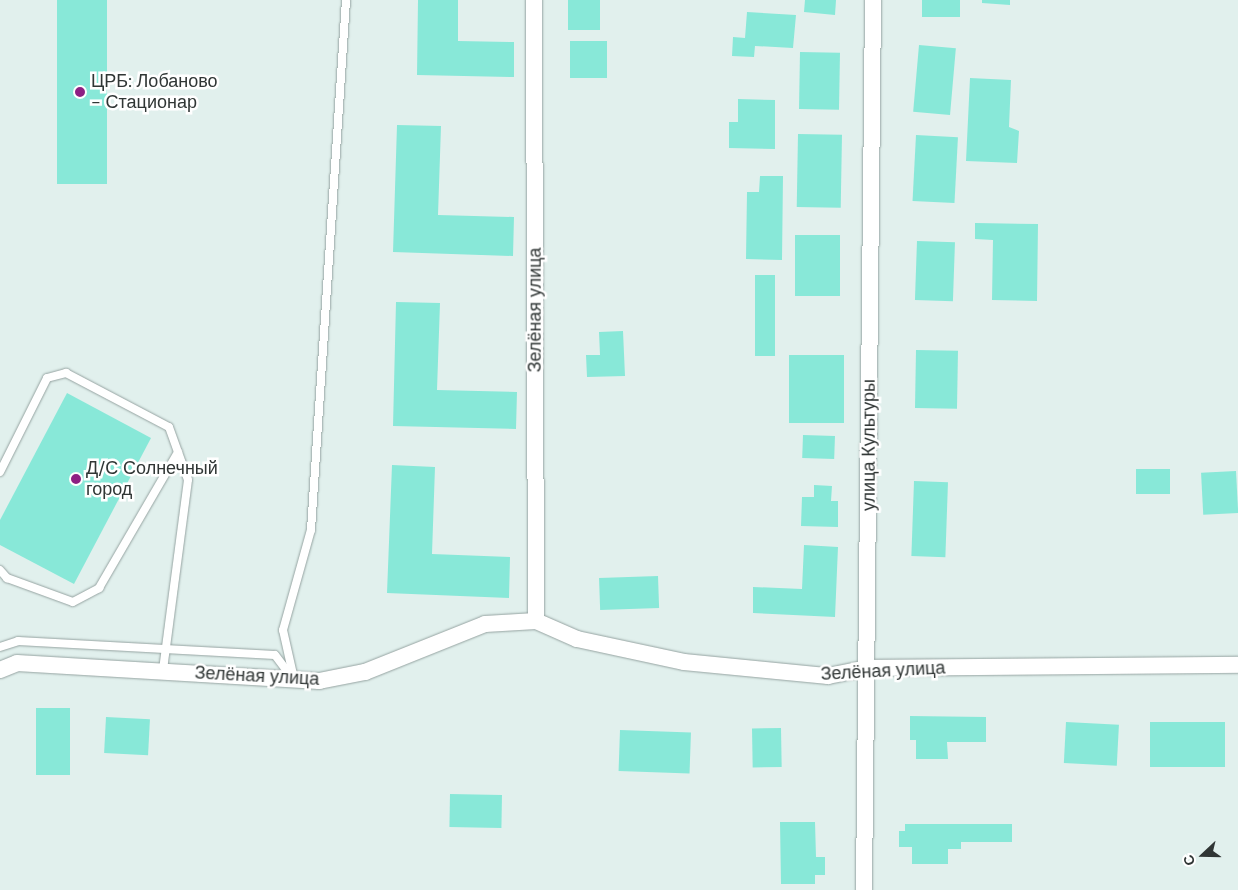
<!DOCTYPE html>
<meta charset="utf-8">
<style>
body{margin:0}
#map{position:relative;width:1238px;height:890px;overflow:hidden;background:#e1f0ed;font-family:"DM Sans",sans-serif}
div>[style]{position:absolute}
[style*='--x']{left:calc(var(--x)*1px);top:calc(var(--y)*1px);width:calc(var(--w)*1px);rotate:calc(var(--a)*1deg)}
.building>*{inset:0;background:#88e8d8;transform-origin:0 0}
.roads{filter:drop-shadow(0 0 1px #95a3a1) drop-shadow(0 0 1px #95a3a1)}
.lane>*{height:8px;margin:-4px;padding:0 4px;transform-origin:4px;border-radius:4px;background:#fff}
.street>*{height:16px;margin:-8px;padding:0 8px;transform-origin:8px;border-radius:8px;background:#fff}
.dots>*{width:14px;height:14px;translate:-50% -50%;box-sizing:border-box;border:2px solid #fff;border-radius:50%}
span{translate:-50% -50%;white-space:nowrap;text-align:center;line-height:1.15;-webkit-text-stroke:5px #fff;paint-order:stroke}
.poi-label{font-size:18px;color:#303635}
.left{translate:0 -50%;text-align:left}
.street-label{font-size:18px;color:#303635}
.north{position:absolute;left:1178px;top:830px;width:50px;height:50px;-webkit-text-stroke:4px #fff;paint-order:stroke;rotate:249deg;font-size:14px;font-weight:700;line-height:20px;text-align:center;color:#303635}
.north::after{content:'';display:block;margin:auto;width:18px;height:22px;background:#303635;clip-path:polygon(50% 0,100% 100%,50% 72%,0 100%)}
</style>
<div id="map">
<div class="building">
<i style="left:57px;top:0;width:50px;height:184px"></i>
<i style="clip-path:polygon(418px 0,458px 0,458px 41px,514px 42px,514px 77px,417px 75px)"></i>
<i style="left:568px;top:0;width:32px;height:30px"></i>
<i style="clip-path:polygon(805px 0,836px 0,835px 15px,804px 12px)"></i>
<i style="left:922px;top:0;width:38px;height:17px"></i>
<i style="clip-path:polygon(982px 0,1010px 0,1010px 5px,982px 3px)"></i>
<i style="clip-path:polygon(747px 12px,796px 15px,793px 48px,755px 46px,754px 57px,732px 56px,733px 37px,745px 38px)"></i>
<i style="left:570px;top:41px;width:37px;height:37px"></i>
<i style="left:919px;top:45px;width:37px;height:67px;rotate:5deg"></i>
<i style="left:800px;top:52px;width:40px;height:57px;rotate:1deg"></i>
<i style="clip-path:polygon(970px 78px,1011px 80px,1009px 127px,1019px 131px,1017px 163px,966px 161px)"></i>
<i style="clip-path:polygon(738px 99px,775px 100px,775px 149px,729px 148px,729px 122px,738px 122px)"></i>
<i style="clip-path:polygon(397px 125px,441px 126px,438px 215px,514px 217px,513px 256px,393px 252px)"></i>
<i style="left:798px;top:134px;width:44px;height:73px;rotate:1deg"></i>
<i style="left:916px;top:135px;width:42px;height:66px;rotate:3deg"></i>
<i style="clip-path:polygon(760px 176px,783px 176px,782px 260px,746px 259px,747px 192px,759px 192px)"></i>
<i style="clip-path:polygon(975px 223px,1038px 224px,1037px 301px,992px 300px,993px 240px,975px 239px)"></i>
<i style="left:795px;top:235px;width:45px;height:61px"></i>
<i style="left:917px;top:241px;width:38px;height:59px;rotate:2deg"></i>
<i style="left:755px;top:275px;width:20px;height:81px"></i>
<i style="clip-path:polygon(396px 302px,440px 303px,437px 390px,517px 392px,516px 429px,393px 426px)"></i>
<i style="clip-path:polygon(623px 331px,625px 376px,587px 377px,586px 355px,600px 355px,599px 332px)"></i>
<i style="left:916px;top:350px;width:42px;height:58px;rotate:1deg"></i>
<i style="left:789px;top:355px;width:55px;height:68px"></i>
<i style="clip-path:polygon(67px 393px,151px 438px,74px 584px,0 545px,0 520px)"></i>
<i style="left:803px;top:435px;width:32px;height:23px;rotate:2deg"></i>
<i style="clip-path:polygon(392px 465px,435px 467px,432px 554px,510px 557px,509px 598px,387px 593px)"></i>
<i style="left:1170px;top:469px;width:25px;height:34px;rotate:90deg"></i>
<i style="left:1236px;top:471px;width:42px;height:35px;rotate:87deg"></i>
<i style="left:914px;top:481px;width:34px;height:75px;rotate:2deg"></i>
<i style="clip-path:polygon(814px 485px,832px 486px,831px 501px,838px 501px,838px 527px,801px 526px,802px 497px,814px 497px)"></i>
<i style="clip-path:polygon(804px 545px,838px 547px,835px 617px,753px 613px,753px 587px,802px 589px)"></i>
<i style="left:658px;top:576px;width:32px;height:59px;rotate:88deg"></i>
<i style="left:36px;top:708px;width:34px;height:67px"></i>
<i style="clip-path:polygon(910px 716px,986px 717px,986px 742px,947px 742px,948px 759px,916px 759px,916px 740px,910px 740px)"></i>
<i style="left:106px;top:717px;width:44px;height:36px;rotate:3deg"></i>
<i style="left:1066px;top:722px;width:53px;height:41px;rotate:3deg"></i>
<i style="left:1150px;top:722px;width:75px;height:45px"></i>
<i style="left:781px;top:728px;width:39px;height:29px;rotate:89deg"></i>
<i style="left:620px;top:730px;width:71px;height:41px;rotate:2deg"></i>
<i style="left:450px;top:794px;width:52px;height:33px;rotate:1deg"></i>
<i style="clip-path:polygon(780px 822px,815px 822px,816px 857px,825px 857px,825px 875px,815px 875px,815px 884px,781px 884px)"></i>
<i style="clip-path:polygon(905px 824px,1012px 824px,1012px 842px,961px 842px,961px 849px,948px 849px,948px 864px,912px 864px,912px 847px,899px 847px,899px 831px,905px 831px)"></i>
</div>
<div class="roads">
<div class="lane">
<i style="--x:0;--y:472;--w:105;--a:-63.4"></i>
<i style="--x:47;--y:378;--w:20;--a:-15"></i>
<i style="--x:66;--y:373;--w:116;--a:27.7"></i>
<i style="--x:169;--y:427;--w:56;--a:70.3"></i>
<i style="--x:188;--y:480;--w:192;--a:97.5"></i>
<i style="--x:0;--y:570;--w:11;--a:49"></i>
<i style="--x:7;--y:578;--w:70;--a:20"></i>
<i style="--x:73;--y:602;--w:30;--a:-28"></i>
<i style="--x:99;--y:588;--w:157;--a:-59.8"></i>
<i style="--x:0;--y:647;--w:19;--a:-18"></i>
<i style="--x:18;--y:641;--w:257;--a:3.1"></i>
<i style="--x:275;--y:655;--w:26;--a:53"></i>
<i style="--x:294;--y:679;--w:50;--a:-102.7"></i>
<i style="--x:283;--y:630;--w:104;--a:-74.4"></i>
<i style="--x:311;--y:530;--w:531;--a:-86.22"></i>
</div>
<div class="street">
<i style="--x:534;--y:0;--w:621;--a:89.82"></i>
<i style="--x:0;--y:670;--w:18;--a:-22"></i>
<i style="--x:17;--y:663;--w:303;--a:3.4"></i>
<i style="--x:319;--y:681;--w:47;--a:-11.1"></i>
<i style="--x:365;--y:672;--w:129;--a:-21.8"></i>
<i style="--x:485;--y:624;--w:51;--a:-3.4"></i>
<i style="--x:536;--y:621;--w:45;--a:23.7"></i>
<i style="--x:577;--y:639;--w:109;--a:12.1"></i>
<i style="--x:684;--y:662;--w:145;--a:5.6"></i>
<i style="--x:828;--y:676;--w:41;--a:-11.3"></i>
<i style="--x:868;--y:668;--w:370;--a:-0.5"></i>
<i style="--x:864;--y:890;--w:890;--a:-89.42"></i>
</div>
</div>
<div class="dots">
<i style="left:80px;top:92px;background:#8d2083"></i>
<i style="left:76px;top:479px;background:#8d2083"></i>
</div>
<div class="poi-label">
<span class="left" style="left:91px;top:92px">ЦРБ: Лобаново<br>- Стационар</span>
<span class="left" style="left:86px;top:479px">Д/С Солнечный<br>город</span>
</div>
<div class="street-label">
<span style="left:535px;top:310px;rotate:-90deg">Зелёная улица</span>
<span style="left:869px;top:445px;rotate:-90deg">улица Культуры</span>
<span style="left:883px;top:671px;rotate:-3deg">Зелёная улица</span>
<span style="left:257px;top:676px;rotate:3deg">Зелёная улица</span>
</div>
<div class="north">С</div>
</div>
